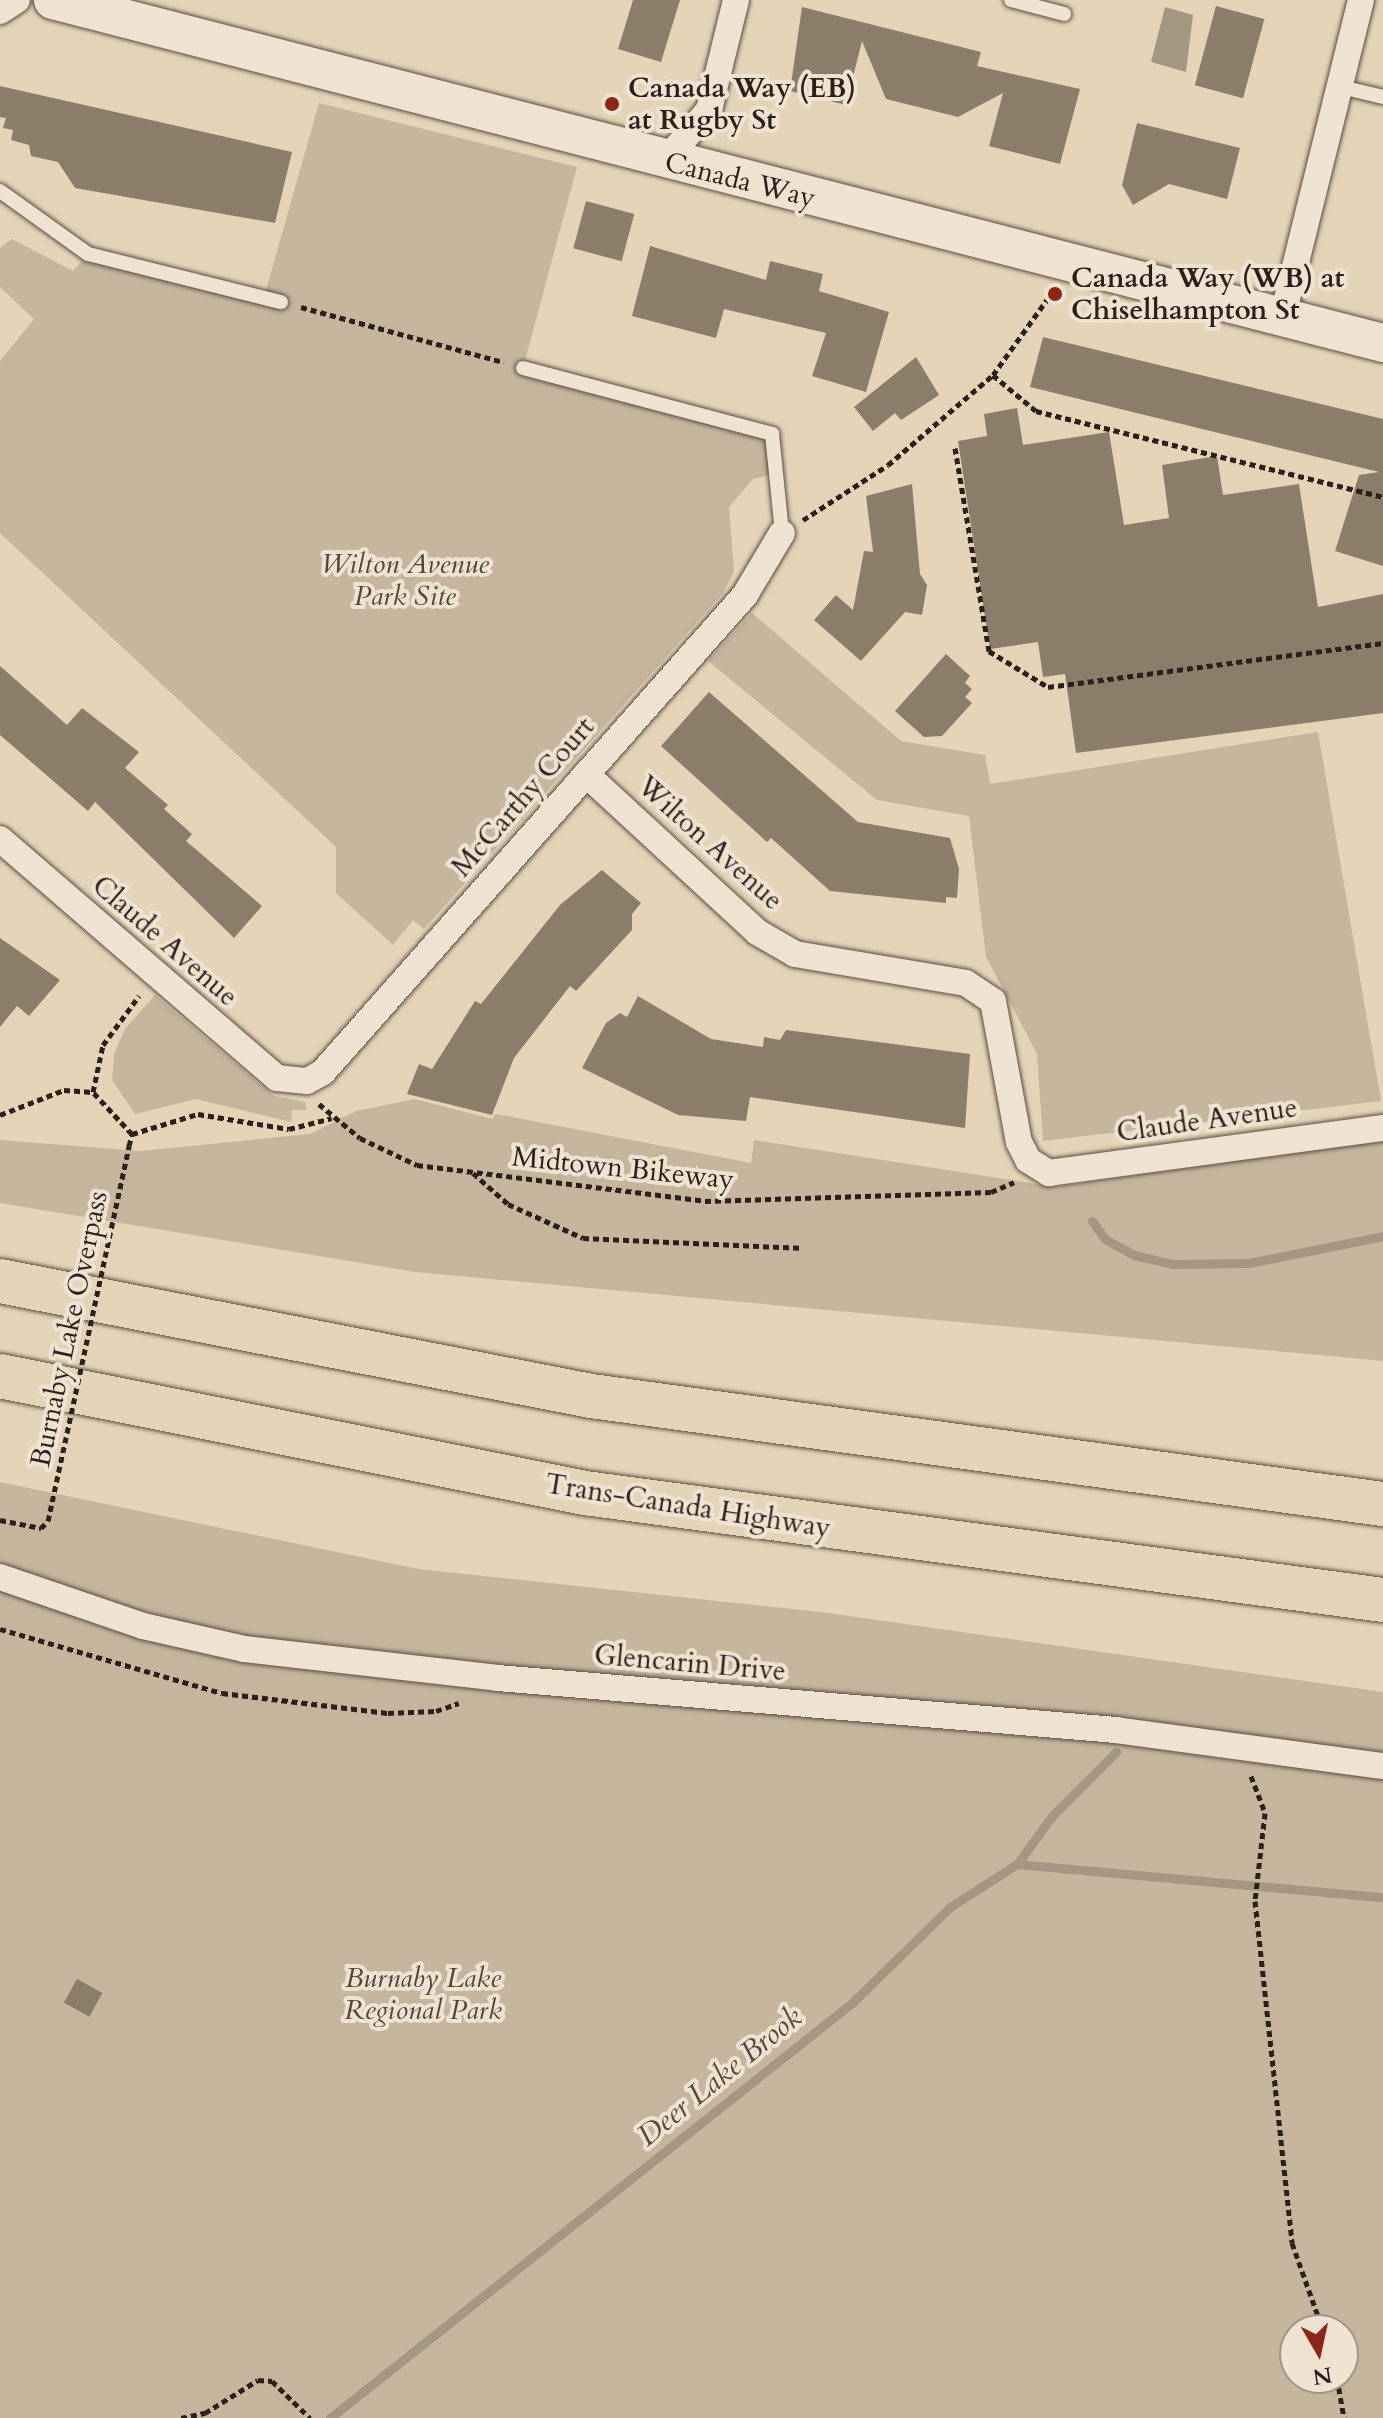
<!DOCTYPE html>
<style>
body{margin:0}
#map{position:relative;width:1383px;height:2418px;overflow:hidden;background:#e3d4b7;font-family:Cardo,serif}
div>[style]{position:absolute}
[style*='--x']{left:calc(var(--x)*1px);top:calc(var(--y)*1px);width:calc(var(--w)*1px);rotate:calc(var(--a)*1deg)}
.green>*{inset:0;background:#c4b59c}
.water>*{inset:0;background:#a59681}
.stream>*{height:9px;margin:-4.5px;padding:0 4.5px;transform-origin:4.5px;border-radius:4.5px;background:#a59681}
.building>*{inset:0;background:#8c7d6b;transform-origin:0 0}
.path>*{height:5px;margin-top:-2.5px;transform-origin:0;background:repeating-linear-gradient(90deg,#2d1f19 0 6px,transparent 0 10px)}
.roads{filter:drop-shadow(0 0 2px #5a4c40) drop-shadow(0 0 2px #5a4c40)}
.service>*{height:14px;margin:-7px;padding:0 7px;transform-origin:7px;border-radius:7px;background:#ede3d0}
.minor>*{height:26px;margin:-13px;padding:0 13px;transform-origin:13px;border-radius:13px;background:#ede3d0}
.secondary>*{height:38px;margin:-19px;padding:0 19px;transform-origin:19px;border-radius:19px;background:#ede3d0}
.motorway>*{height:44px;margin:-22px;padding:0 22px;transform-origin:22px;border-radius:22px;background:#e3d4b7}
.path-bridge>*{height:5px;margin-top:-2.5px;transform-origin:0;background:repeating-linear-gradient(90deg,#2d1f19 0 6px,transparent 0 10px)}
.dots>*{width:22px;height:22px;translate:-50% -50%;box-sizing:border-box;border:4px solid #ede3d0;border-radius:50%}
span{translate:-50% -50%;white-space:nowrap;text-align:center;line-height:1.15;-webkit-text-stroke:8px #ede3d0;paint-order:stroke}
.poi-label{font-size:28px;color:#2d1f19;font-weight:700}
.left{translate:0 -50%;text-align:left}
.street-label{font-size:28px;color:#2d1f19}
.park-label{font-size:28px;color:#53443a;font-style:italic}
.water-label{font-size:30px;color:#57493d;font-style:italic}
.north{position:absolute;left:1279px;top:2314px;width:80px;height:80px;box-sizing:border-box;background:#ede3d0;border:2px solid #a09587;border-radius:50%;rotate:171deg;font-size:22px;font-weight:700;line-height:32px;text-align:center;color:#2d1f19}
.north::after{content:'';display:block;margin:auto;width:28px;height:36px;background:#8f2418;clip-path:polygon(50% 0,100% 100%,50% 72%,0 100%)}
</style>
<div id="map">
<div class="green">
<i style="clip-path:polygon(319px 103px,577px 167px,523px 368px,772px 434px,774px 474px,753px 479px,729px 507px,734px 571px,724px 592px,424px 929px,413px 920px,393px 945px,336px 893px,336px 847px,0 533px,0 361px,34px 319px,0 287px,0 248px,12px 239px,73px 271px,88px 254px,264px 297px)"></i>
<i style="clip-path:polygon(752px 613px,901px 741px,985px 755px,990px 784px,1318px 732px,1381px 1101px,1043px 1141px,1037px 1054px,986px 957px,969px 816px,877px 800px,708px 661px)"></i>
<i style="clip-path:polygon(155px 995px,274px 1096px,305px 1102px,307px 1110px,292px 1110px,291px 1122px,196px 1099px,135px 1114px,112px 1080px,114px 1054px,125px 1029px)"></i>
<i style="clip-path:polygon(415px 1099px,492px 1119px,496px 1114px,751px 1163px,754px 1140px,1056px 1187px,1383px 1139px,1383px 1361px,415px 1272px,0 1203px,0 1140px,140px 1151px,310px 1134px,356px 1111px)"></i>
<i style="clip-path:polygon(evenodd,0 1482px,418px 1569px,821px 1612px,1383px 1692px,1383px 2418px,0 2418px,0 1482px,1295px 2330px,1343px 2330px,1343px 2378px,1295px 2378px,1295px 2330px)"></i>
</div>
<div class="water">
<i style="clip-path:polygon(1165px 7px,1193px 15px,1186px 72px,1151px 62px)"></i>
</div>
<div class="stream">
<i style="--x:1092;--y:1221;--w:22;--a:54"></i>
<i style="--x:1105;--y:1239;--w:33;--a:29"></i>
<i style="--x:1134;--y:1255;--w:39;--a:13"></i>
<i style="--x:1172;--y:1264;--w:77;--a:-0.7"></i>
<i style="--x:1249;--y:1263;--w:137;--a:-11.4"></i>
<i style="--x:1017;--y:1864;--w:367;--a:5.2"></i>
<i style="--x:330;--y:2418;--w:668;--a:-38.5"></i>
<i style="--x:853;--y:2002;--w:136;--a:-44.4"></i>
<i style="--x:950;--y:1907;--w:80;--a:-32.7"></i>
<i style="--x:1017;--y:1864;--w:59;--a:-53.9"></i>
<i style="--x:1052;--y:1816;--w:91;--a:-45"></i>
</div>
<div class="building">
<i style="clip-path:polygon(633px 0,680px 0,661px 62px,618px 49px)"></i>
<i style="left:1216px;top:6px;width:50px;height:82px;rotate:15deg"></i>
<i style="clip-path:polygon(802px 7px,981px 52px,977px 66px,1080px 89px,1060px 164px,989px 146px,1003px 93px,958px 117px,886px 99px,862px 41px,846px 105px,790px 91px)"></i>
<i style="clip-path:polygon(0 86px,292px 152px,275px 223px,75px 188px,58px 162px,31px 156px,29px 145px,11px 140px,13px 130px,3px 128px,6px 118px,0 117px)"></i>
<i style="clip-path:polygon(1137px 123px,1240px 148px,1227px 199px,1169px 184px,1133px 205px,1122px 185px)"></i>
<i style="left:586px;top:201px;width:50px;height:49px;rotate:15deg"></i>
<i style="clip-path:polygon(650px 246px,766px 280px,770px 261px,823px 274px,819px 291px,889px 312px,866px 392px,812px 376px,826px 333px,724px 309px,716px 338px,632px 316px)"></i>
<i style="clip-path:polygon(1043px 337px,1383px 419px,1383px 566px,1335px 551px,1359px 475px,1379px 472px,1030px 387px)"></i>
<i style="clip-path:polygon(916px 357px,939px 395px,901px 420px,895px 413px,873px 431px,854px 407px)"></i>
<i style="clip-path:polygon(1017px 408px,1023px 445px,1109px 432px,1124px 525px,1169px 518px,1162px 465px,1217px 456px,1223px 495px,1299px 484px,1318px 607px,1383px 594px,1383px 713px,1076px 753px,1065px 674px,1043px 677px,1038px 642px,990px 649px,958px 441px,987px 436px,984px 414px)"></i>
<i style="clip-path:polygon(912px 484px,920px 574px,927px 585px,922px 615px,905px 612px,861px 661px,814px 620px,836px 595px,853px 610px,864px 551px,873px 552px,866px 496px)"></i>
<i style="clip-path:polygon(946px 654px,970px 676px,965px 683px,972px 689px,965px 697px,972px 703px,942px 736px,924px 737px,895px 711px)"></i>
<i style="clip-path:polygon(0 666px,67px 725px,82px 708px,139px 752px,125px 768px,168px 805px,164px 809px,192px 834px,186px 841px,262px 906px,234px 938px,95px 802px,88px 811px,0 735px)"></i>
<i style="clip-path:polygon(709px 692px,858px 822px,950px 838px,959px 869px,957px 898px,946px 897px,946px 903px,830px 891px,771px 838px,767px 842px,661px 746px)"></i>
<i style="clip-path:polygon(602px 870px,641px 903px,632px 914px,632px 930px,576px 991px,570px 986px,514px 1058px,492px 1115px,407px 1094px,419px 1064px,432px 1069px,475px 1001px,481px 1004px,560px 905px)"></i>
<i style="clip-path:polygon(0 938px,60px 980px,29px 1016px,17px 1006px,0 1027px)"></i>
<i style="clip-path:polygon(638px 996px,711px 1039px,763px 1047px,764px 1037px,780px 1040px,786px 1030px,970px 1054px,965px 1128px,750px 1097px,746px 1121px,678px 1115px,582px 1068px,606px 1023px,620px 1013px,627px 1017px)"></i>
<i style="left:77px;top:1979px;width:29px;height:27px;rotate:29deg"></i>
</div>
<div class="path">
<i style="--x:301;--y:307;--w:210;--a:15.2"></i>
<i style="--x:993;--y:375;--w:56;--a:39.9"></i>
<i style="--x:1036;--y:411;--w:357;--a:13.9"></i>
<i style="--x:955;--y:448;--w:206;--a:80.5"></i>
<i style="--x:989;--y:651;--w:69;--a:31.4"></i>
<i style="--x:1048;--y:687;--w:338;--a:-7.5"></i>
<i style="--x:803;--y:520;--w:101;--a:-32.9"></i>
<i style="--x:888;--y:465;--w:138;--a:-40.6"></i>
<i style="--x:993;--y:375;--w:100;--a:-54.4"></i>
<i style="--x:319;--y:1104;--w:53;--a:39.7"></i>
<i style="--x:360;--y:1138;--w:63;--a:25.3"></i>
<i style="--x:417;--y:1165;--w:290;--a:7.1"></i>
<i style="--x:705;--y:1201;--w:286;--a:-1.8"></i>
<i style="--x:991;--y:1192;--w:25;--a:-23"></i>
<i style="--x:0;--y:1115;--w:69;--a:-21.3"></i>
<i style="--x:64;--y:1090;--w:29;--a:4"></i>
<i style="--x:132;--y:1134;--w:69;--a:-16.9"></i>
<i style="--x:198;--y:1114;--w:92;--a:9.4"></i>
<i style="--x:289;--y:1129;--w:44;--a:-14.3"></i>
<i style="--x:132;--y:1134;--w:57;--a:-132.9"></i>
<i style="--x:93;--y:1092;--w:48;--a:-78"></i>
<i style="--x:103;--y:1045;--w:61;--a:-53.7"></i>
<i style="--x:129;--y:1146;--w:12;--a:-76"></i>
<i style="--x:473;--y:1173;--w:47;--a:41.5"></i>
<i style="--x:508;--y:1204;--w:82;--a:24.4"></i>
<i style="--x:583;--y:1238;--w:217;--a:2.6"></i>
<i style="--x:0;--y:1520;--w:42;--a:11"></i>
<i style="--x:41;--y:1528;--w:10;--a:-45"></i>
<i style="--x:0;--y:1629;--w:231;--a:16.1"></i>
<i style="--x:222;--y:1693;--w:167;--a:6.9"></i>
<i style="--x:388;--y:1713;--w:48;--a:-2.4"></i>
<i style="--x:436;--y:1711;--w:24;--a:-19"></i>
<i style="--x:1251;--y:1776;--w:40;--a:69"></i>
<i style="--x:1265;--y:1813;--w:89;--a:96.5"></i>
<i style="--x:1255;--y:1901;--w:344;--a:83.8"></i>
<i style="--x:1292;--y:2243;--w:92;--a:70.4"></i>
<i style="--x:1337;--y:2378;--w:41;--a:80.1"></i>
<i style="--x:181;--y:2418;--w:25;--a:-12"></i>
<i style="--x:205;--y:2413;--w:62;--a:-31.9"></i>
<i style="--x:258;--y:2380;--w:14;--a:4"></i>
<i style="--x:272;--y:2381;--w:53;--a:44.2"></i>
</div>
<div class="roads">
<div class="service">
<i style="--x:1011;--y:0;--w:55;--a:14.8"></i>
<i style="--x:1337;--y:86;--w:47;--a:13.4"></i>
<i style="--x:0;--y:191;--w:108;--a:35.6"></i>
<i style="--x:88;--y:254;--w:199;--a:14"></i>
<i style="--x:523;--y:368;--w:258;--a:14.8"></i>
<i style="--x:772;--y:434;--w:100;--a:84.2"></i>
</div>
<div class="minor">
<i style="--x:0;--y:11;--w:20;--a:-33"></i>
<i style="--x:665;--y:161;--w:67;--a:-49.2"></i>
<i style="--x:709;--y:110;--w:113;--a:-76.2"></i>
<i style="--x:1283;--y:315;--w:325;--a:-76.1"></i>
<i style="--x:586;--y:774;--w:233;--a:42.7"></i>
<i style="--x:757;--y:932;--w:44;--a:30.1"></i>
<i style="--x:795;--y:954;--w:173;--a:9.6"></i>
<i style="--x:966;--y:983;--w:32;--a:34"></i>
<i style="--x:993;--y:1001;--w:143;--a:79.6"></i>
<i style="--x:1019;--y:1142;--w:20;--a:63"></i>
<i style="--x:1028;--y:1160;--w:25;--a:32"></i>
<i style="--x:1049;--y:1173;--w:337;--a:-7.7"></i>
<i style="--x:0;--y:839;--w:366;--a:40.8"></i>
<i style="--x:277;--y:1078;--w:30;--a:6"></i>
<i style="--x:307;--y:1081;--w:18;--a:-29"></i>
<i style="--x:323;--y:1072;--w:637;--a:-48.5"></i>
<i style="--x:745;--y:595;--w:72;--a:-59.2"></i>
<i style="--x:0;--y:1577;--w:151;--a:18.9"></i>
<i style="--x:143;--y:1626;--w:104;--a:12.8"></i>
<i style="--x:244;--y:1649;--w:256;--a:6.5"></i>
<i style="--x:498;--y:1678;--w:620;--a:4.81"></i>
<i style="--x:1116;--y:1730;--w:269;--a:7.7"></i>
</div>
<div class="secondary">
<i style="--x:53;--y:0;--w:1374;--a:14.46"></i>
</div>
<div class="motorway">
<i style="--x:0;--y:1281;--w:602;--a:11.01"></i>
<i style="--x:591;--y:1396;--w:799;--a:7.77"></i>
<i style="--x:0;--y:1376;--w:597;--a:11.31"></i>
<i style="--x:585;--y:1493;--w:805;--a:7.64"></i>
</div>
</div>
<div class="path-bridge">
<i style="--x:48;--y:1521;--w:384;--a:-77.8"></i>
</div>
<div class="dots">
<i style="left:612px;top:104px;background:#8f2418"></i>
<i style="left:1055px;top:294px;background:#8f2418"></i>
</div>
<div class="poi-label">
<span class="left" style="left:628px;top:104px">Canada Way (EB)<br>at Rugby St</span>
<span class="left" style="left:1071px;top:294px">Canada Way (WB) at<br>Chiselhampton St</span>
</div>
<div class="street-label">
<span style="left:740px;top:180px;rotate:14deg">Canada Way</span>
<span style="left:523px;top:797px;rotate:-49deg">McCarthy Court</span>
<span style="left:710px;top:843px;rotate:42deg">Wilton Avenue</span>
<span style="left:165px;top:941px;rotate:41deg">Claude Avenue</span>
<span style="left:1207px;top:1120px;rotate:-8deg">Claude Avenue</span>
<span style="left:623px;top:1168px;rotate:6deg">Midtown Bikeway</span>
<span style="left:69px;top:1329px;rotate:-78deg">Burnaby Lake Overpass</span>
<span style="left:688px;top:1506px;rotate:9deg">Trans-Canada Highway</span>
<span style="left:690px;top:1663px;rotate:5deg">Glencarin Drive</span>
</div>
<div class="park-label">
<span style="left:405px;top:580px">Wilton Avenue<br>Park Site</span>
<span style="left:423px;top:1994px">Burnaby Lake<br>Regional Park</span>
</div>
<div class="water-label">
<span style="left:720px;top:2077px;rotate:-39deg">Deer Lake Brook</span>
</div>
<div class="north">N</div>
</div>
